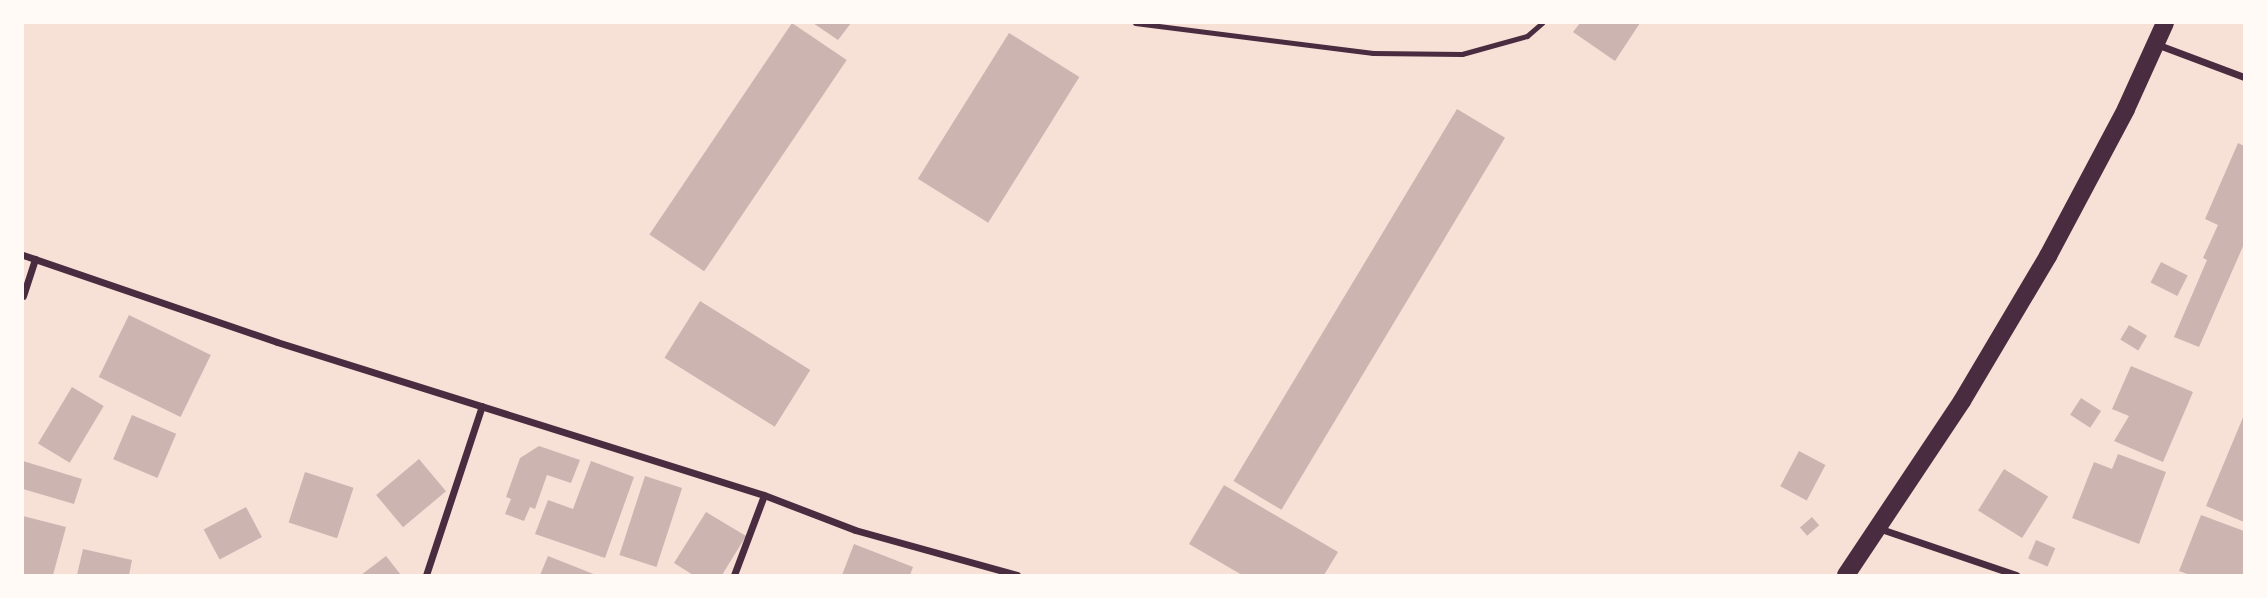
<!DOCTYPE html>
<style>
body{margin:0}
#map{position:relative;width:2267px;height:598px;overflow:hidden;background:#f7e1d7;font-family:"Varela Round",sans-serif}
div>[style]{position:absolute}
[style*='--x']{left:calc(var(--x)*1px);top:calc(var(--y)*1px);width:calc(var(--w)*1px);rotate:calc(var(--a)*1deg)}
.building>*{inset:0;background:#ccb4b1;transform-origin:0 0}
.service>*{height:5px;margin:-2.5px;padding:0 2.5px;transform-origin:2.5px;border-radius:2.5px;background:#4a2c40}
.minor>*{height:7px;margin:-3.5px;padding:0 3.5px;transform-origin:3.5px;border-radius:3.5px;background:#4a2c40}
.primary>*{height:18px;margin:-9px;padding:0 9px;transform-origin:9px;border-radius:9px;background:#4a2c40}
span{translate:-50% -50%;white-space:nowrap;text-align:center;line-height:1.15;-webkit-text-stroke:7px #fffaf5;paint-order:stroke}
.frame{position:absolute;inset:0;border:24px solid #fffaf5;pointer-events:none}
</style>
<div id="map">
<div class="building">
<i style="left:792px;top:23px;width:66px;height:255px;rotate:34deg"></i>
<i style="clip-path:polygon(813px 23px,851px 23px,838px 40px)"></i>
<i style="clip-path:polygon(1580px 23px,1640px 23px,1615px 61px,1573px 32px)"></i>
<i style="left:1009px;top:33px;width:83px;height:172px;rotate:32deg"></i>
<i style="left:1457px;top:109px;width:56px;height:434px;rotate:31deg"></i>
<i style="clip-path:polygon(2238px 143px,2244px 146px,2244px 244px,2199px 347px,2174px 337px,2207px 260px,2203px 258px,2218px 225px,2205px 219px)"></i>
<i style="left:2161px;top:262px;width:30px;height:23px;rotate:27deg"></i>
<i style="left:700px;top:301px;width:130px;height:67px;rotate:32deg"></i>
<i style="left:129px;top:315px;width:91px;height:69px;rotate:26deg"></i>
<i style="left:2129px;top:325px;width:21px;height:17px;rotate:31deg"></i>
<i style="clip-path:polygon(2131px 366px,2193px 392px,2163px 462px,2114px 441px,2129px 416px,2112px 409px)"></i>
<i style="left:72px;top:387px;width:37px;height:66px;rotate:31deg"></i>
<i style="left:2081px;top:398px;width:24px;height:20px;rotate:33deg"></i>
<i style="left:132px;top:415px;width:48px;height:48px;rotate:23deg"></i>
<i style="clip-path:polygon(2244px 415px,2244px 522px,2206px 506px)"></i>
<i style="clip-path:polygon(539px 446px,580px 460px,571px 483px,547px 475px,535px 509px,530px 507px,524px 521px,505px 514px,511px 499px,506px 497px,520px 458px)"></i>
<i style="left:1799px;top:451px;width:30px;height:40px;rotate:28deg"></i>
<i style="clip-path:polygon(2118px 454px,2166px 472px,2139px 544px,2072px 518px,2094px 462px,2112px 469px)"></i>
<i style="left:419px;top:459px;width:42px;height:56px;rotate:50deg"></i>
<i style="clip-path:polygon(23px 461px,82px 479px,74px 504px,23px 489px)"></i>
<i style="clip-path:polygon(591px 461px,634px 477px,605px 558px,535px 534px,548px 500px,573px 509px)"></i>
<i style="left:2004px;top:469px;width:52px;height:49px;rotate:32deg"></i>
<i style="left:305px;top:472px;width:51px;height:53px;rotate:18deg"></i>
<i style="left:645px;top:476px;width:39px;height:83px;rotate:18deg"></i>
<i style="clip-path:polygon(1224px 485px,1338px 552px,1324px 575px,1242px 575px,1189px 544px)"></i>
<i style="left:246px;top:507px;width:34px;height:48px;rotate:62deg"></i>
<i style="clip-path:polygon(706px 512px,746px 536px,722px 575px,693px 575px,674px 563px)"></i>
<i style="clip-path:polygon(2201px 515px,2244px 531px,2244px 575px,2190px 575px,2179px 571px)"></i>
<i style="clip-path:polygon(23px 516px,66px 527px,53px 575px,23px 574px)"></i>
<i style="left:1812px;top:517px;width:11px;height:16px;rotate:49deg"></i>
<i style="left:2036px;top:540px;width:21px;height:20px;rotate:23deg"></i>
<i style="clip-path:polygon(854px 544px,913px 567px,910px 575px,842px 575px)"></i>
<i style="clip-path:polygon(83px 549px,132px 560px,129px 575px,77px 575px)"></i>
<i style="clip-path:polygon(386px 556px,401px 575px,361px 575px)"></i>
<i style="clip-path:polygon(548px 556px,596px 575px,540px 575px)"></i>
</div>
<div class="service">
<i style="--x:1135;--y:23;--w:240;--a:7.2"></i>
<i style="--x:1373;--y:53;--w:89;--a:0.6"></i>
<i style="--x:1462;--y:54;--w:67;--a:-15.5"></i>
<i style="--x:1527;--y:36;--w:20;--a:-41"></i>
</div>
<div class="minor">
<i style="--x:2156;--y:44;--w:94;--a:20.6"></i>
<i style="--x:23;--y:255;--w:268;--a:18.9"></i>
<i style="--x:277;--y:342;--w:510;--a:17.44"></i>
<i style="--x:764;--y:495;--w:97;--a:21"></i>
<i style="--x:855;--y:530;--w:168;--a:15.5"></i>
<i style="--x:23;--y:296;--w:39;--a:-72"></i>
<i style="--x:1878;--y:528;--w:146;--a:18.8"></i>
<i style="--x:426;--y:575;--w:178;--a:-71.7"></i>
<i style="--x:734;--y:575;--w:85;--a:-69.4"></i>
</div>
<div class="primary">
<i style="--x:1846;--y:575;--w:209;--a:-56.3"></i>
<i style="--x:1962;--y:401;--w:169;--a:-59.3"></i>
<i style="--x:2048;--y:256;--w:166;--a:-62"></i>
<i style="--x:2126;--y:109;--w:94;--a:-65.6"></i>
</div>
<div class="frame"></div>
</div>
